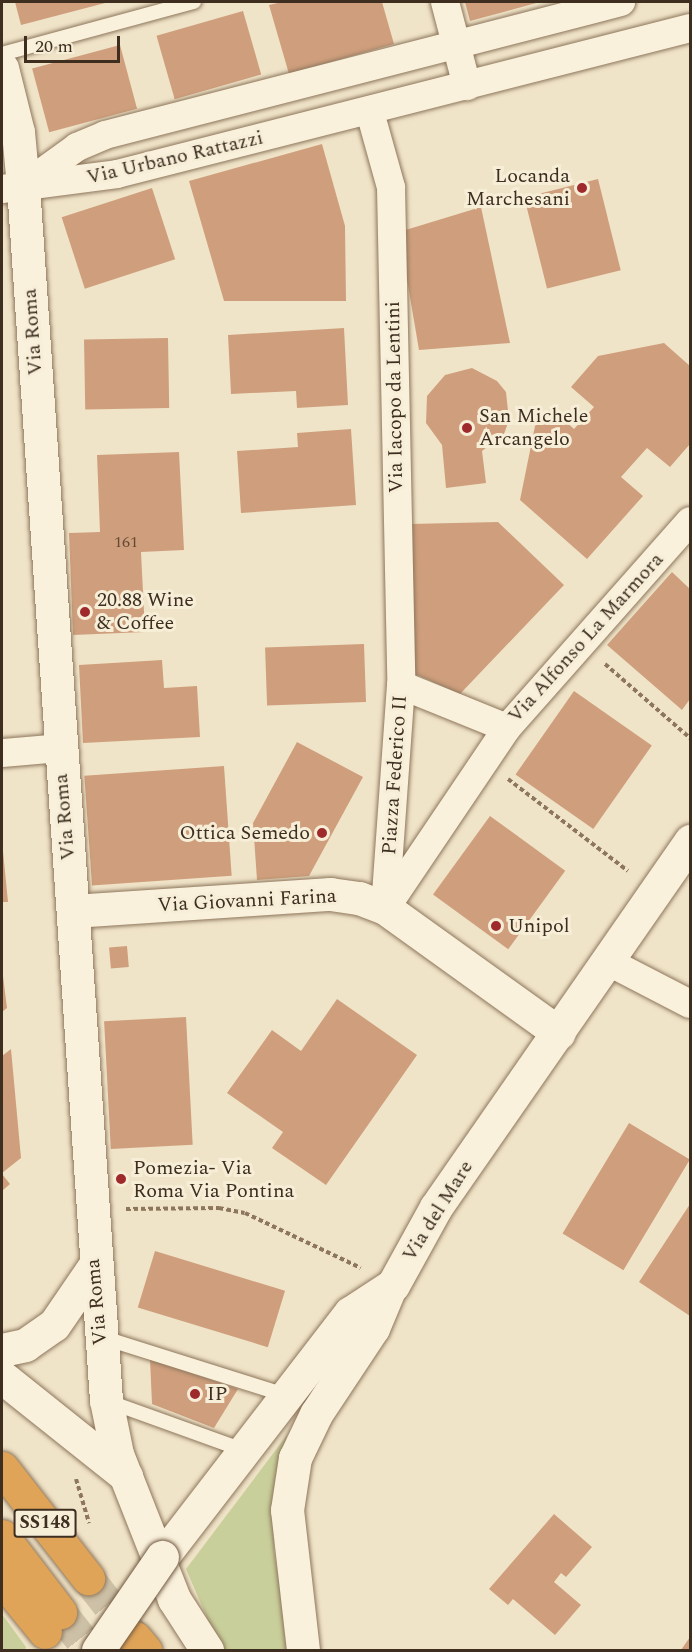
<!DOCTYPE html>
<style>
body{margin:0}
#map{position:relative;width:692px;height:1652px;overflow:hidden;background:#f0e4c8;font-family:Spectral,serif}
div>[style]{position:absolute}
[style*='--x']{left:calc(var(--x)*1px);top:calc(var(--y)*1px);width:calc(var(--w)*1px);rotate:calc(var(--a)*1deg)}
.green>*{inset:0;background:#c9cf9b}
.building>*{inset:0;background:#cf9f7d;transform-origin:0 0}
.highway-tunnel>*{height:33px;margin-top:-16.5px;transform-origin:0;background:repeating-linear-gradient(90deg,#ccc0a6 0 33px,transparent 0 49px)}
.path>*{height:4px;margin-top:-2px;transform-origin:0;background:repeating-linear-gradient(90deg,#8d765c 0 4.5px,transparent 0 7.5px)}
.roads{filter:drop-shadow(0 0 2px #8d765c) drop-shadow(0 0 2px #8d765c)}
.lane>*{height:14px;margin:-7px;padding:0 7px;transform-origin:7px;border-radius:7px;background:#faf1dc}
.street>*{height:28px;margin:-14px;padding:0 14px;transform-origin:14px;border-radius:14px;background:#faf1dc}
.secondary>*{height:33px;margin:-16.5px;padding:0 16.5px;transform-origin:16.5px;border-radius:16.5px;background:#faf1dc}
.highway>*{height:33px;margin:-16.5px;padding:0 16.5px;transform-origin:16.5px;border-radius:16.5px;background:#e0a458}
.bridges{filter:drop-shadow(0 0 2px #6f573f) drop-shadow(0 0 2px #6f573f)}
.secondary-bridge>*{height:33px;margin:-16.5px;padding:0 16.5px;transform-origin:16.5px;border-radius:16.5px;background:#faf1dc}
.dots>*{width:16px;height:16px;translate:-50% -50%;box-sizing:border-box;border:3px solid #f7eed8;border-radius:50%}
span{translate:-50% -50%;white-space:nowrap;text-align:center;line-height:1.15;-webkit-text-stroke:6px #f7eed8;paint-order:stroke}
.number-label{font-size:16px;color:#624a37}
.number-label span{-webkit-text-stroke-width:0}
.shield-label span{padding:2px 4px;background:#f7eed8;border:2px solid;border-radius:4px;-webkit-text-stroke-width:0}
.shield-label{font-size:18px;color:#3d2e20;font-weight:700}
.street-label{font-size:20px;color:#3d2e20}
.poi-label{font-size:20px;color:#3d2e20}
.right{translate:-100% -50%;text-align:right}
.left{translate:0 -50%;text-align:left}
.frame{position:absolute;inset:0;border:3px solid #3d2e20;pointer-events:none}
.scale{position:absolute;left:24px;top:36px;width:96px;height:27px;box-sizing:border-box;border:3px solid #3d2e20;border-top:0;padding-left:8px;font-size:18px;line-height:21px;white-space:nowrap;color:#3d2e20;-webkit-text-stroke:4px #f7eed8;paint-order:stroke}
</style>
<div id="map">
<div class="green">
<i style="clip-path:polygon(287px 1435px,275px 1479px,274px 1550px,290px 1650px,221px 1650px,186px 1569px)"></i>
<i style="clip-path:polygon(2px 1614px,26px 1647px,25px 1650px,2px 1650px)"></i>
</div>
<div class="building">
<i style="clip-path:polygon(15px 2px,109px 2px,21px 25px)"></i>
<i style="clip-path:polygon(282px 2px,382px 2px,394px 44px,289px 74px,269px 5px)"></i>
<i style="clip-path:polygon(465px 2px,540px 2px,470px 21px)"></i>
<i style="left:243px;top:11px;width:66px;height:90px;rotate:74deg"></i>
<i style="left:120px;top:45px;width:66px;height:91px;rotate:75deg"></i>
<i style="clip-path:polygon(322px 144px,345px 226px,346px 301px,224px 301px,189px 181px)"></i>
<i style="left:598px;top:179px;width:94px;height:76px;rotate:76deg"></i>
<i style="left:152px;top:188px;width:75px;height:95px;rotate:72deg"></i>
<i style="clip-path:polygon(481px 207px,510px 343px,419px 350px,399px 232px)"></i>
<i style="clip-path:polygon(344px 328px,348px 405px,297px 408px,296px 391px,231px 394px,228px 335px)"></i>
<i style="left:168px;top:338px;width:70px;height:84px;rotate:89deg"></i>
<i style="clip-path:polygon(664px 343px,690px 366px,690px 444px,670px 467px,647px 448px,621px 477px,643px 496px,587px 559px,520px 500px,535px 426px,551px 408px,574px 429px,594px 407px,571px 387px,598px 356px)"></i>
<i style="clip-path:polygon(472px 368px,497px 381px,506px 392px,509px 420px,504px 434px,482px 451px,486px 483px,446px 488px,442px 445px,426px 423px,427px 396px,445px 375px)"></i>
<i style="clip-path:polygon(351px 429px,356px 505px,241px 513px,237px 451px,298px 447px,297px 433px)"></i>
<i style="clip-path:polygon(179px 452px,184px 550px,141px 552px,145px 632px,73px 635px,69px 533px,100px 532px,97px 455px)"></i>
<i style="clip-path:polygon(498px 522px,564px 585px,460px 694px,413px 673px,410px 524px)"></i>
<i style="clip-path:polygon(672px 572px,690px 589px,690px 699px,682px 710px,607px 645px)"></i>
<i style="left:364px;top:644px;width:58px;height:99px;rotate:88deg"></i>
<i style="clip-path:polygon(162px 660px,164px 688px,197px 686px,200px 737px,83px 743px,79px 665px)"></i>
<i style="left:574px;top:691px;width:95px;height:102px;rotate:35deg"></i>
<i style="clip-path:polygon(297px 742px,363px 777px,309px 876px,257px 880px,253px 823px)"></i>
<i style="left:224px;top:766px;width:110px;height:140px;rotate:86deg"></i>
<i style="left:490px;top:816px;width:93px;height:97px;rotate:36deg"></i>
<i style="clip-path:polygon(2px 841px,8px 902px,2px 902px)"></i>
<i style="left:127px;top:946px;width:21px;height:18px;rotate:85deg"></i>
<i style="clip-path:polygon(2px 968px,7px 1008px,2px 1012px)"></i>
<i style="clip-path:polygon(337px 999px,417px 1055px,326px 1185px,272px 1148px,283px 1132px,227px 1093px,272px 1030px,301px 1051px)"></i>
<i style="left:186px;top:1017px;width:128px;height:82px;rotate:87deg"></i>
<i style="clip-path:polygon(11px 1049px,21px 1158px,2px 1173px,2px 1056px)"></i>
<i style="left:629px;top:1123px;width:71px;height:129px;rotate:31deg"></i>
<i style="clip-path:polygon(2px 1174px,10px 1184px,2px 1191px)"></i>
<i style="clip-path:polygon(690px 1204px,690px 1316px,639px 1282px)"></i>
<i style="left:155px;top:1251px;width:136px;height:59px;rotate:17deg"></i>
<i style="clip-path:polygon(150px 1359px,238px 1389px,214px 1428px,152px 1404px)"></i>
<i style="clip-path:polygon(554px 1514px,592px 1547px,566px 1577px,561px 1573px,554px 1582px,581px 1605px,555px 1635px,513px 1599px,508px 1605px,489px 1589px)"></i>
<i style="clip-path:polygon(690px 1637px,690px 1650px,681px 1650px)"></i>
</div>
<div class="highway-tunnel">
<i style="--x:88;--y:1578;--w:76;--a:51.9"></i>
<i style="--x:60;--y:1612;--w:48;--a:51.7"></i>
</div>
<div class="path">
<i style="--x:605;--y:664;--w:113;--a:41"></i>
<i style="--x:508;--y:779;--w:151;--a:37.5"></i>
<i style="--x:126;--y:1209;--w:93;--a:-0.6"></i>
<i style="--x:219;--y:1208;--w:26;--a:11"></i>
<i style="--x:245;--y:1213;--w:128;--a:25.4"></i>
<i style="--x:76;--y:1479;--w:46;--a:73.5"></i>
</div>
<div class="roads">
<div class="lane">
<i style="--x:2;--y:54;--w:199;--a:-15.2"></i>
<i style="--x:101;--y:1337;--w:193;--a:17.5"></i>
<i style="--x:107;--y:1401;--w:145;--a:19.8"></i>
</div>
<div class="street">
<i style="--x:445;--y:2;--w:87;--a:75.3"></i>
<i style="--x:370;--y:112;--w:78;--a:74.4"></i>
<i style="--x:391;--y:187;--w:498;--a:88.8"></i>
<i style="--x:401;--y:685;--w:224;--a:94.1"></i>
<i style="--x:23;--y:186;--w:67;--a:-35.8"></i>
<i style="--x:77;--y:147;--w:30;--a:-23"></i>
<i style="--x:105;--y:135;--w:533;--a:-14.45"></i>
<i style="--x:2;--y:189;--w:116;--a:-7.4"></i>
<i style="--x:117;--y:174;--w:591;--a:-14.29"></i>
<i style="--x:401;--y:685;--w:114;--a:22.1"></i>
<i style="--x:2;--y:753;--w:58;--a:-4.9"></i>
<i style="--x:387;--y:906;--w:215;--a:-56"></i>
<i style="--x:507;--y:728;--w:276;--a:-48.5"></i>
<i style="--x:607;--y:961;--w:93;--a:27.4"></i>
</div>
<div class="secondary">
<i style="--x:2;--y:68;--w:66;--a:76"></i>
<i style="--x:18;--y:132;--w:54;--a:84.7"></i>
<i style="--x:23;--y:186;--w:1217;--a:86.09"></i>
<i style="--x:106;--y:1400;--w:55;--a:78.5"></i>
<i style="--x:117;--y:1454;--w:156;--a:68.5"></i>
<i style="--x:174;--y:1599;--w:61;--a:57.1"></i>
<i style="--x:73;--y:911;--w:258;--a:-3.8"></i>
<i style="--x:330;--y:894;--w:29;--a:8"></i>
<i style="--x:359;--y:898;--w:28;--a:21"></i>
<i style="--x:385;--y:908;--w:214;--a:35.7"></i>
<i style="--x:2;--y:1350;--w:24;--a:-12"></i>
<i style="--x:25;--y:1345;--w:35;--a:-35"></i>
<i style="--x:54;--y:1325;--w:69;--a:-55.6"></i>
<i style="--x:2;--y:1377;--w:159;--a:38.6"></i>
<i style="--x:162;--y:1557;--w:308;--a:-52.4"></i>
<i style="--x:350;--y:1313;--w:51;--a:-33.1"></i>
<i style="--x:393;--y:1285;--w:89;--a:-61.1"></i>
<i style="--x:436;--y:1207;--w:446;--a:-55.2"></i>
<i style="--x:303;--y:1650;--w:141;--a:-96.5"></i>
<i style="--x:287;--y:1510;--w:53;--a:-81.3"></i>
<i style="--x:295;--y:1458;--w:49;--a:-64.5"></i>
<i style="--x:316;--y:1414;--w:103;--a:-56.5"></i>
<i style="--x:373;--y:1328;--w:41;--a:-67.2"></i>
</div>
<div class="highway">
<i style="--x:2;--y:1468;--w:140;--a:52"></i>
<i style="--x:2;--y:1536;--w:96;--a:52.7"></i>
<i style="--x:2;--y:1579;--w:68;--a:50.9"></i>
<i style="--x:135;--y:1638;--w:16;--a:50"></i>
</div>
</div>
<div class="bridges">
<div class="secondary-bridge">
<i style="--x:98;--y:1650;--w:113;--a:-55.5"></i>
</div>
</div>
<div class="dots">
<i style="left:582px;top:188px;background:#9e2a2b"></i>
<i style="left:467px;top:428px;background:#9e2a2b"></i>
<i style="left:85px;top:612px;background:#9e2a2b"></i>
<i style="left:322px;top:833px;background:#9e2a2b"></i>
<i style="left:496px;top:926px;background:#9e2a2b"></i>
<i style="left:121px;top:1179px;background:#9e2a2b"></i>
<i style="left:195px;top:1394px;background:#9e2a2b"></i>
</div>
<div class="number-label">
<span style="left:126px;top:542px">161</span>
</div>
<div class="shield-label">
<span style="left:45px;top:1523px">SS148</span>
</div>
<div class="street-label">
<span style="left:175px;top:158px;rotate:-13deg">Via Urbano Rattazzi</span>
<span style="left:33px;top:332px;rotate:-94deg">Via Roma</span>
<span style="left:395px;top:397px;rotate:-91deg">Via Iacopo da Lentini</span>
<span style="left:586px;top:638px;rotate:-48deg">Via Alfonso La Marmora</span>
<span style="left:395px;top:775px;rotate:-86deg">Piazza Federico II</span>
<span style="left:65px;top:817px;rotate:-95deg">Via Roma</span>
<span style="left:247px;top:901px;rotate:-3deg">Via Giovanni Farina</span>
<span style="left:438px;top:1211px;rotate:-58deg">Via del Mare</span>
<span style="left:97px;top:1302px;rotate:-95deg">Via Roma</span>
</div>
<div class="poi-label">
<span class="right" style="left:570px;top:188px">Locanda<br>Marchesani</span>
<span class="left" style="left:479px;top:428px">San Michele<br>Arcangelo</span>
<span class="left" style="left:97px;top:612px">20.88 Wine<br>&amp; Coffee</span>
<span class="right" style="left:310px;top:833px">Ottica Semedo</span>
<span class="left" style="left:508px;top:926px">Unipol</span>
<span class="left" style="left:133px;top:1180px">Pomezia- Via<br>Roma Via Pontina</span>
<span class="left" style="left:207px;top:1394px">IP</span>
</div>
<div class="frame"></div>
<div class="scale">20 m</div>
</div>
